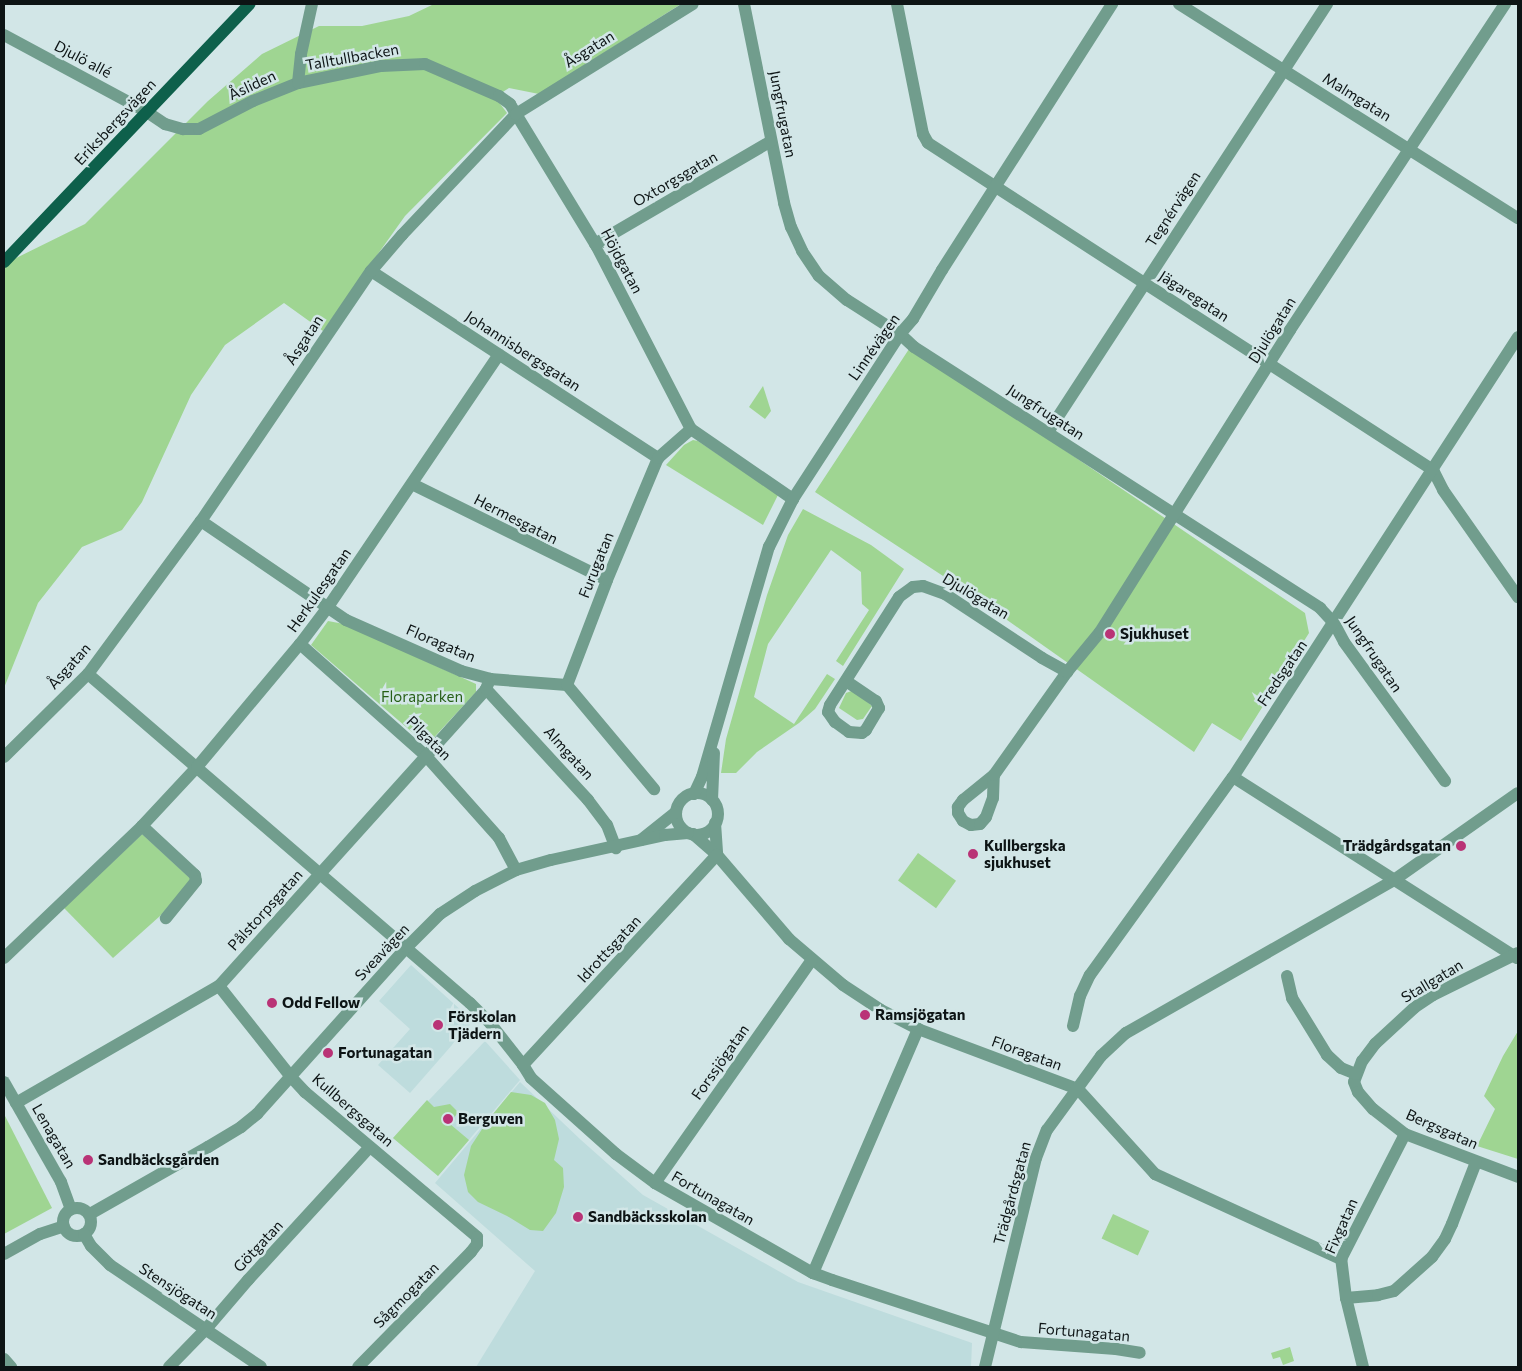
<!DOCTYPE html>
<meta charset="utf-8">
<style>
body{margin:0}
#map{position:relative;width:1522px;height:1371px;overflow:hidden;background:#d2e6e7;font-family:Commissioner,sans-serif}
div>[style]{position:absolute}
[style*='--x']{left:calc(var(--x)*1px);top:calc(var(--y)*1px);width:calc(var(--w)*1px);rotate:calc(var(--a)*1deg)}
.built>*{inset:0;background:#bedcdd}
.green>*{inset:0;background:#9fd592;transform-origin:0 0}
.minor>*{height:12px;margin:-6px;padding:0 6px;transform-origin:6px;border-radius:6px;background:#719d8d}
.minor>.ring{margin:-6px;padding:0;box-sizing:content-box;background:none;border:12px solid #719d8d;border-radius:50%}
.major>*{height:12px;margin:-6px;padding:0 6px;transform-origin:6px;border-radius:6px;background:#0e604b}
.dots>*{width:14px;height:14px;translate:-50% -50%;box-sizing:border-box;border:2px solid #d2e6e7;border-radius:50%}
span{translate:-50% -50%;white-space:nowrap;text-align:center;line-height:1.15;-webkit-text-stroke:5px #d2e6e7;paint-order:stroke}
.street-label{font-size:15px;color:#0d1415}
.poi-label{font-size:15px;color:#0d1415;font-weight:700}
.left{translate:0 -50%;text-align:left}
.right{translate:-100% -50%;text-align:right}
.park-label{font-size:15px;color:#265f16}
.frame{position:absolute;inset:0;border:5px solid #0d1415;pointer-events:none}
</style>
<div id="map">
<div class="built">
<i style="clip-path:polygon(411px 965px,473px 1021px,410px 1093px,378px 1065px,410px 1029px,379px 1001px)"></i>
<i style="clip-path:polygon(485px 1041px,520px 1080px,438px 1176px,393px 1138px)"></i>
<i style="clip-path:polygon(520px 1082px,581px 1140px,643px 1195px,798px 1282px,972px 1343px,971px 1367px,476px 1367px,535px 1271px,435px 1183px)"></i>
</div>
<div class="green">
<i style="clip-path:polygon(434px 4px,681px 4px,539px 94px,509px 88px,495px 97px,507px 113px,405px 216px,323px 331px,284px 303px,225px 345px,191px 395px,142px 502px,122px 530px,82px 547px,38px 603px,4px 688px,4px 264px,85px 224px,208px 101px,262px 54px,319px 26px,362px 26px,409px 16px)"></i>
<i style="clip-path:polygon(911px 346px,1305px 613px,1309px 633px,1241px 741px,1212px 723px,1194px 752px,969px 593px,815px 492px)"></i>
<i style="clip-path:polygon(763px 386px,771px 411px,765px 419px,749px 407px)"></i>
<i style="clip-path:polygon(693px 440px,698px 441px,778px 495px,763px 525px,666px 465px,684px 445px)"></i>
<i style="clip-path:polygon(803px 509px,871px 545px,904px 569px,843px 666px,836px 661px,869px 610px,862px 604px,861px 572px,831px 550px,768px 644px,754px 697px,794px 724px,827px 674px,835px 679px,815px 709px,799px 723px,757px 752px,736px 773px,721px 773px,726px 739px,767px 595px,788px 535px)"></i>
<i style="clip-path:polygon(328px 621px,344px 624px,476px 684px,476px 692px,427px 745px,311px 645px)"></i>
<i style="clip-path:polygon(854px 690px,872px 706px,863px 719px,857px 720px,839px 708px,846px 693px)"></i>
<i style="clip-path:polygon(142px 834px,192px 880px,160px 916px,113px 958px,64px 908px)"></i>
<i style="left:918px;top:853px;width:47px;height:34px;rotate:36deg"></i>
<i style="clip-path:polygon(1518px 1031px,1518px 1159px,1477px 1146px,1495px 1109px,1484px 1096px,1503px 1056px)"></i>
<i style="clip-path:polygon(511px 1092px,531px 1095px,545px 1103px,555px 1120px,559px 1139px,554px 1160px,563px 1168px,564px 1187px,556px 1213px,543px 1231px,530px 1230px,507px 1216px,478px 1202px,468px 1192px,464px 1175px,471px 1146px,488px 1120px)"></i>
<i style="clip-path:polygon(427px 1100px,434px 1107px,450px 1104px,458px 1112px,450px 1124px,469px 1140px,438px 1176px,393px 1138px)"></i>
<i style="clip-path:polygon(4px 1114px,52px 1208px,4px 1234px)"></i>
<i style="left:1113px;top:1214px;width:40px;height:27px;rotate:25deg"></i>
<i style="clip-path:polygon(1290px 1347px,1294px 1361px,1283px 1365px,1280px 1357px,1273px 1359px,1271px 1353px)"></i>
</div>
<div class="minor">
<i style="--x:744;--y:4;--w:203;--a:78.6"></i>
<i style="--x:784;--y:203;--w:25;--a:74"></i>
<i style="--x:791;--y:227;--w:26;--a:65"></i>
<i style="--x:802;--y:251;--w:30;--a:56"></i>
<i style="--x:819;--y:276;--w:37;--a:41"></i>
<i style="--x:847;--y:300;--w:63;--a:32.7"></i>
<i style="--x:900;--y:334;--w:19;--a:43"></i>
<i style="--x:914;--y:347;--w:483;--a:32.7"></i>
<i style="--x:1320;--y:608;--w:21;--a:47"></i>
<i style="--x:1334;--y:623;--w:21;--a:62"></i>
<i style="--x:1344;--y:642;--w:172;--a:54"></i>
<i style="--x:897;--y:4;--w:133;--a:78.7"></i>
<i style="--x:923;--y:134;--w:10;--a:61"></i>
<i style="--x:928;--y:143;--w:602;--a:32.92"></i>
<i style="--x:1433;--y:470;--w:22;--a:63"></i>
<i style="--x:1443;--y:490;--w:131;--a:55"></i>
<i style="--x:1179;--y:4;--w:401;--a:32.3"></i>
<i style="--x:4;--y:35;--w:162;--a:28.3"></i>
<i style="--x:147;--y:112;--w:22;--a:34"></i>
<i style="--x:165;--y:124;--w:19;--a:16"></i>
<i style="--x:183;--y:129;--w:16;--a:0"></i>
<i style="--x:199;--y:129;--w:61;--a:-27.4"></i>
<i style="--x:253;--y:101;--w:48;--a:-21.8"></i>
<i style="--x:298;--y:83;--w:85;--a:-11.6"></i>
<i style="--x:381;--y:66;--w:44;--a:-2.6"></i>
<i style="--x:425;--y:64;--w:81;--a:23.4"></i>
<i style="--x:499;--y:96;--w:14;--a:36"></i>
<i style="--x:510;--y:104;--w:167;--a:58.7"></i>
<i style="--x:597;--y:247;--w:205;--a:62.7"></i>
<i style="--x:691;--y:429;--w:124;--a:34.5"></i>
<i style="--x:298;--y:83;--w:29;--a:-84"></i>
<i style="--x:301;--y:54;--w:51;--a:-77.6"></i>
<i style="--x:595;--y:244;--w:204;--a:-30.3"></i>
<i style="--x:371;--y:271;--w:343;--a:33.1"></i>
<i style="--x:1048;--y:432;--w:511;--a:-56.9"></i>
<i style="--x:412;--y:484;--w:217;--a:26.2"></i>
<i style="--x:201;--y:521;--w:176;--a:34.3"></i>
<i style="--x:346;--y:620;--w:126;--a:23.9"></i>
<i style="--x:461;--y:671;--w:30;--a:15"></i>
<i style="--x:490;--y:679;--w:77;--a:4.5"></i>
<i style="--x:567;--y:685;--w:136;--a:50.1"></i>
<i style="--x:300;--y:644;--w:169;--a:41.6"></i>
<i style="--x:426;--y:756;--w:110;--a:48.3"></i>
<i style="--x:499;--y:838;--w:36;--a:62"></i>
<i style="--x:88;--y:674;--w:504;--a:40.74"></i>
<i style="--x:470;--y:1003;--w:28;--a:45"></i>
<i style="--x:490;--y:1023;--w:53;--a:51.8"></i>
<i style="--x:523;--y:1065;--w:15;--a:58"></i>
<i style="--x:531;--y:1078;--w:114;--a:41.8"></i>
<i style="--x:616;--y:1154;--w:49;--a:36.6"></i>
<i style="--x:655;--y:1183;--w:182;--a:29.7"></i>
<i style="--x:813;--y:1273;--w:20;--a:20"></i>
<i style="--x:832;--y:1280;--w:199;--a:18.2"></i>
<i style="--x:1021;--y:1342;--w:95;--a:4.2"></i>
<i style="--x:1116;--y:1349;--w:24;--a:9"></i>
<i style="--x:846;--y:681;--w:36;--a:34"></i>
<i style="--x:876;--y:701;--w:8;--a:67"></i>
<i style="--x:879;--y:708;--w:26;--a:121"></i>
<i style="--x:866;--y:730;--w:5;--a:143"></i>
<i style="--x:862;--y:733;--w:13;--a:-176"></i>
<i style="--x:849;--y:732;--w:17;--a:-144"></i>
<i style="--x:835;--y:722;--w:12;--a:-125"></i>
<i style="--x:828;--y:712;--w:7;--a:-74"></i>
<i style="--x:830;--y:705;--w:128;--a:-57.4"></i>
<i style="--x:899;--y:597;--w:17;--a:-36"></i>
<i style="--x:913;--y:587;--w:10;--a:-6"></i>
<i style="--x:923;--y:586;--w:23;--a:20"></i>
<i style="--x:945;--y:594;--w:116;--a:33.4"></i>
<i style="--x:1042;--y:658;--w:29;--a:29"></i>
<i style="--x:567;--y:685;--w:112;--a:-69.1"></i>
<i style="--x:607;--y:580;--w:132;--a:-67.3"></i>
<i style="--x:658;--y:458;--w:44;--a:-41.3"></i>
<i style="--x:486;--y:689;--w:151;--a:47.4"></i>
<i style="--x:588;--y:800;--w:31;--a:53"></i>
<i style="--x:607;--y:825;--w:25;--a:69"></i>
<i style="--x:4;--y:757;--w:118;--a:-44.7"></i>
<i style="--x:88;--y:674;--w:190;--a:-53.6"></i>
<i style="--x:201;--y:521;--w:302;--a:-55.8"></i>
<i style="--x:371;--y:271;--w:48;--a:-49.3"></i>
<i style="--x:402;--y:235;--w:166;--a:-46.7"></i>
<i style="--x:516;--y:114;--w:208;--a:-31.9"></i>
<i style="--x:994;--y:775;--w:40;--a:141"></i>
<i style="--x:963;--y:800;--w:9;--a:126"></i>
<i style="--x:958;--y:807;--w:6;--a:90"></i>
<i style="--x:958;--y:813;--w:9;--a:58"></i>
<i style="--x:963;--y:821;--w:9;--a:27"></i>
<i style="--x:971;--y:825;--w:9;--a:-6"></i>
<i style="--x:980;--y:824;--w:9;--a:-49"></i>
<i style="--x:986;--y:817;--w:20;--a:-70"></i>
<i style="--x:993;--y:798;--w:23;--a:-88"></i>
<i style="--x:994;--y:775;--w:126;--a:-54.7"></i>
<i style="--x:1067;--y:672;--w:52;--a:-50.5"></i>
<i style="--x:1100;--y:632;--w:357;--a:-57.8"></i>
<i style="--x:1290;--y:330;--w:391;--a:-56.6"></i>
<i style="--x:1233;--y:777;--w:337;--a:32.5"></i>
<i class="ring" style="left:676px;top:793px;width:30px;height:30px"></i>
<i style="--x:694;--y:794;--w:19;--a:-65"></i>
<i style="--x:702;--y:777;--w:240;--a:-73.8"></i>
<i style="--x:769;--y:547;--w:54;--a:-63.4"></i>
<i style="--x:793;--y:499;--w:197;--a:-57"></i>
<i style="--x:900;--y:334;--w:20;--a:-49"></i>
<i style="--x:913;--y:319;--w:57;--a:-59.4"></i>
<i style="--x:942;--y:270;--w:316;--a:-57.4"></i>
<i style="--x:712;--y:800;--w:47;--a:-87.6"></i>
<i style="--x:715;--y:823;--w:32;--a:86"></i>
<i style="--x:142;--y:826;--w:72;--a:42.8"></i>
<i style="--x:195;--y:875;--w:6;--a:81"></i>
<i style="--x:196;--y:881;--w:48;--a:129"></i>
<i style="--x:693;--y:834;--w:32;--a:41"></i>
<i style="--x:717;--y:855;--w:111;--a:49.4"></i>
<i style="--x:789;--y:939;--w:71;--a:40.4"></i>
<i style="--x:843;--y:985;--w:45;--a:33.3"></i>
<i style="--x:881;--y:1010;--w:42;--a:27.2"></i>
<i style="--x:918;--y:1029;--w:171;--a:20.6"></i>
<i style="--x:1078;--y:1089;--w:115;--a:47.8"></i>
<i style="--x:1155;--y:1174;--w:205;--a:24.6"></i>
<i style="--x:641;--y:840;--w:45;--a:-38.7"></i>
<i style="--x:1518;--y:953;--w:95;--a:153.7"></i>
<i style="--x:1433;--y:995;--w:23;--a:146"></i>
<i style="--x:1414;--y:1008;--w:53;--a:137.3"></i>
<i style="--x:1375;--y:1044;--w:21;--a:127"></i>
<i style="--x:1362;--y:1061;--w:22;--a:111"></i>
<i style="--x:1354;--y:1082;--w:11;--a:68"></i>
<i style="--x:1358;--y:1092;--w:23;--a:49"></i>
<i style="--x:1373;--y:1109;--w:41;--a:38"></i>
<i style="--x:1405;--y:1134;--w:121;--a:20.8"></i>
<i style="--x:4;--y:958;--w:191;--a:-43.7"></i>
<i style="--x:142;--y:826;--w:81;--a:-47"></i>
<i style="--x:197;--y:767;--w:160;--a:-50.1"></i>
<i style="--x:300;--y:644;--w:46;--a:-52.9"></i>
<i style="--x:328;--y:607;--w:305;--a:-55.9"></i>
<i style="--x:1287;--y:976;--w:23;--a:77"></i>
<i style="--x:1292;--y:998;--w:67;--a:58.4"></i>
<i style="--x:1327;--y:1055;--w:19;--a:43"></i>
<i style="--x:1341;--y:1068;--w:16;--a:22"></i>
<i style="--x:219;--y:986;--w:116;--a:51.6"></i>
<i style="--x:291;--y:1077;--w:21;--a:47"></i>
<i style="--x:305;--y:1092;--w:225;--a:40.1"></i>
<i style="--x:477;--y:1237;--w:7;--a:90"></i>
<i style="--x:477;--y:1244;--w:10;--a:127"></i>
<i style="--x:471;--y:1252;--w:161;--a:134.5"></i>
<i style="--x:1073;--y:1026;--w:31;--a:-77"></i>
<i style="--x:1080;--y:996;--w:23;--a:-65"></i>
<i style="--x:1090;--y:975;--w:244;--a:-54.2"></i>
<i style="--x:1233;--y:777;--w:524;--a:-57.07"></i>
<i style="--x:523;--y:1065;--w:286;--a:-47.3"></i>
<i style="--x:4;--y:1082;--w:115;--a:60.3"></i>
<i style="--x:61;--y:1182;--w:29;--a:70"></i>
<i style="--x:16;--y:1103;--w:234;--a:-30"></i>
<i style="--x:219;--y:986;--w:399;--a:-48"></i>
<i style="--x:486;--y:689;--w:11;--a:-68"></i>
<i style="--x:655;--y:1183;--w:273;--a:-54.9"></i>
<i class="ring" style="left:63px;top:1208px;width:16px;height:16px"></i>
<i style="--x:90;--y:1214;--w:136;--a:-29.6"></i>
<i style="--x:208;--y:1147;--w:39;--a:-31"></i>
<i style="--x:241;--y:1127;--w:21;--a:-39"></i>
<i style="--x:257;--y:1114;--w:224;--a:-48.1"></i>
<i style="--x:407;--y:947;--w:47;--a:-45"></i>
<i style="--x:440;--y:914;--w:42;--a:-33.3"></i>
<i style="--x:475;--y:891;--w:46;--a:-27.1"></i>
<i style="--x:516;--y:870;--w:36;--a:-16"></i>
<i style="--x:551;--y:860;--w:117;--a:-12.4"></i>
<i style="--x:665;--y:835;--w:23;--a:-5"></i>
<i style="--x:84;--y:1234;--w:14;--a:60"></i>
<i style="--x:91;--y:1246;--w:27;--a:45"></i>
<i style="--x:110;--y:1265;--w:182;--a:34"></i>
<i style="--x:4;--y:1254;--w:41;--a:-29.1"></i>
<i style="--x:40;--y:1234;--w:25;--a:-18"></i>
<i style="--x:813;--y:1273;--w:266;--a:-66.7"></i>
<i style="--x:1346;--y:1298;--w:32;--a:-5"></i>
<i style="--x:1378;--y:1295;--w:16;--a:-14"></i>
<i style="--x:1394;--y:1291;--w:51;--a:-41.8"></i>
<i style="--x:1432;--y:1257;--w:22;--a:-54"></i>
<i style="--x:1445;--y:1239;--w:17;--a:-65"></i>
<i style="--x:1452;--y:1224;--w:66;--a:-68.8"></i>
<i style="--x:4;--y:1359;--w:11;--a:49"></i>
<i style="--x:169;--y:1367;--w:53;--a:-45.8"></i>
<i style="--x:206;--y:1329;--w:65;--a:-49.4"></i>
<i style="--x:248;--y:1280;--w:180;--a:-47.5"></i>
<i style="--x:985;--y:1367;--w:215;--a:-76.3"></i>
<i style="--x:1036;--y:1158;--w:30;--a:-69"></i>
<i style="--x:1047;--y:1130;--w:92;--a:-53.9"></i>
<i style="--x:1101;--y:1056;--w:34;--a:-43"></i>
<i style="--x:1126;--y:1033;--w:309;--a:-29.7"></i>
<i style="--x:1394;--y:880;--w:151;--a:-35.1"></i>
<i style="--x:1363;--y:1367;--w:71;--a:-103.8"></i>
<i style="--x:1346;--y:1298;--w:39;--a:-97"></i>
<i style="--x:1341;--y:1259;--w:140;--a:-62.9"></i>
</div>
<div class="major">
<i style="--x:4;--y:262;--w:356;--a:-46.4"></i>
</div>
<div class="dots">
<i style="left:1110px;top:634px;background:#b93376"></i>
<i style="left:1461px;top:846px;background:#b93376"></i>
<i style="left:973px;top:854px;background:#b93376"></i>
<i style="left:272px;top:1003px;background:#b93376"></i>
<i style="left:865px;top:1015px;background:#b93376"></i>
<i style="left:438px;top:1025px;background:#b93376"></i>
<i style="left:328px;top:1053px;background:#b93376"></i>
<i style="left:448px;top:1119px;background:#b93376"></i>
<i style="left:88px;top:1160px;background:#b93376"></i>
<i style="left:578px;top:1217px;background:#b93376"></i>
</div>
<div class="street-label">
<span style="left:589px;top:49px;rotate:-32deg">Åsgatan</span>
<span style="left:352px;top:57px;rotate:-10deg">Talltullbacken</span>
<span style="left:83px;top:59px;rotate:28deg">Djulö allé</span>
<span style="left:252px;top:85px;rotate:-25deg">Åsliden</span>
<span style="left:1357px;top:97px;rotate:32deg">Malmgatan</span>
<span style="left:783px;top:114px;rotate:79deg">Jungfrugatan</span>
<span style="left:115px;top:122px;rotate:-47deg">Eriksbergsvägen</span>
<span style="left:675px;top:179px;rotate:-30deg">Oxtorgsgatan</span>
<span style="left:1173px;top:209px;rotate:-57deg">Tegnérvägen</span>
<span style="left:622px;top:261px;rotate:62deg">Höjdgatan</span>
<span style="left:1194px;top:296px;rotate:33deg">Jägaregatan</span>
<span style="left:1272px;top:330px;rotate:-58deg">Djulögatan</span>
<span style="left:304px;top:340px;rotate:-57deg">Åsgatan</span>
<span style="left:874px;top:347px;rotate:-55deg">Linnévägen</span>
<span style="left:523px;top:351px;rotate:33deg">Johannisbergsgatan</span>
<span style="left:1046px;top:412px;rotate:33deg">Jungfrugatan</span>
<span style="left:516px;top:519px;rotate:27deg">Hermesgatan</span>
<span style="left:596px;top:565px;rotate:-68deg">Furugatan</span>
<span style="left:319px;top:590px;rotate:-55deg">Herkulesgatan</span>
<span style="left:976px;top:596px;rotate:31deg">Djulögatan</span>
<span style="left:441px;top:643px;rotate:23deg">Floragatan</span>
<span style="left:1374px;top:654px;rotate:56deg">Jungfrugatan</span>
<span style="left:69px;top:666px;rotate:-48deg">Åsgatan</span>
<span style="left:1282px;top:673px;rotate:-56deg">Fredsgatan</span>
<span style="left:429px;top:738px;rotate:45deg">Pilgatan</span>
<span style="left:569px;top:753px;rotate:48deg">Almgatan</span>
<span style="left:265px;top:910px;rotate:-48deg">Pålstorpsgatan</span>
<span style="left:609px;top:949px;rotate:-47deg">Idrottsgatan</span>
<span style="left:382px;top:952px;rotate:-47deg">Sveavägen</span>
<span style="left:1432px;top:981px;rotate:-31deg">Stallgatan</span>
<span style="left:1027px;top:1053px;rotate:20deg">Floragatan</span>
<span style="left:720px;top:1062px;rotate:-55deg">Forssjögatan</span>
<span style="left:353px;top:1110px;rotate:41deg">Kullbergsgatan</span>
<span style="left:1442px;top:1129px;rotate:24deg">Bergsgatan</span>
<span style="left:54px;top:1136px;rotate:60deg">Lenagatan</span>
<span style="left:1012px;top:1193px;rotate:-75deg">Trädgårdsgatan</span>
<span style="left:713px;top:1198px;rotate:30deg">Fortunagatan</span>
<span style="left:1341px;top:1226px;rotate:-66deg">Fixgatan</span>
<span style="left:258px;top:1246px;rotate:-47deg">Götgatan</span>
<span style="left:178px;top:1291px;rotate:33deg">Stensjögatan</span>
<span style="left:406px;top:1295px;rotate:-45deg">Sågmogatan</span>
<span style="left:1084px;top:1332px;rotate:5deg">Fortunagatan</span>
</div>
<div class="poi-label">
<span class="left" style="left:1120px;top:634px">Sjukhuset</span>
<span class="left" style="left:984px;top:854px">Kullbergska<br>sjukhuset</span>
<span class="right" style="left:1451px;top:846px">Trädgårdsgatan</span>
<span class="left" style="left:282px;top:1003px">Odd Fellow</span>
<span class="left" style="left:875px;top:1015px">Ramsjögatan</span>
<span class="left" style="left:448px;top:1025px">Förskolan<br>Tjädern</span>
<span class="left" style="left:338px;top:1053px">Fortunagatan</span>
<span class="left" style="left:458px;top:1119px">Berguven</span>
<span class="left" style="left:98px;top:1160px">Sandbäcksgården</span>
<span class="left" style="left:588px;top:1217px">Sandbäcksskolan</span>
</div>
<div class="park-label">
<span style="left:422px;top:697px">Floraparken</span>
</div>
<div class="frame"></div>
</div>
